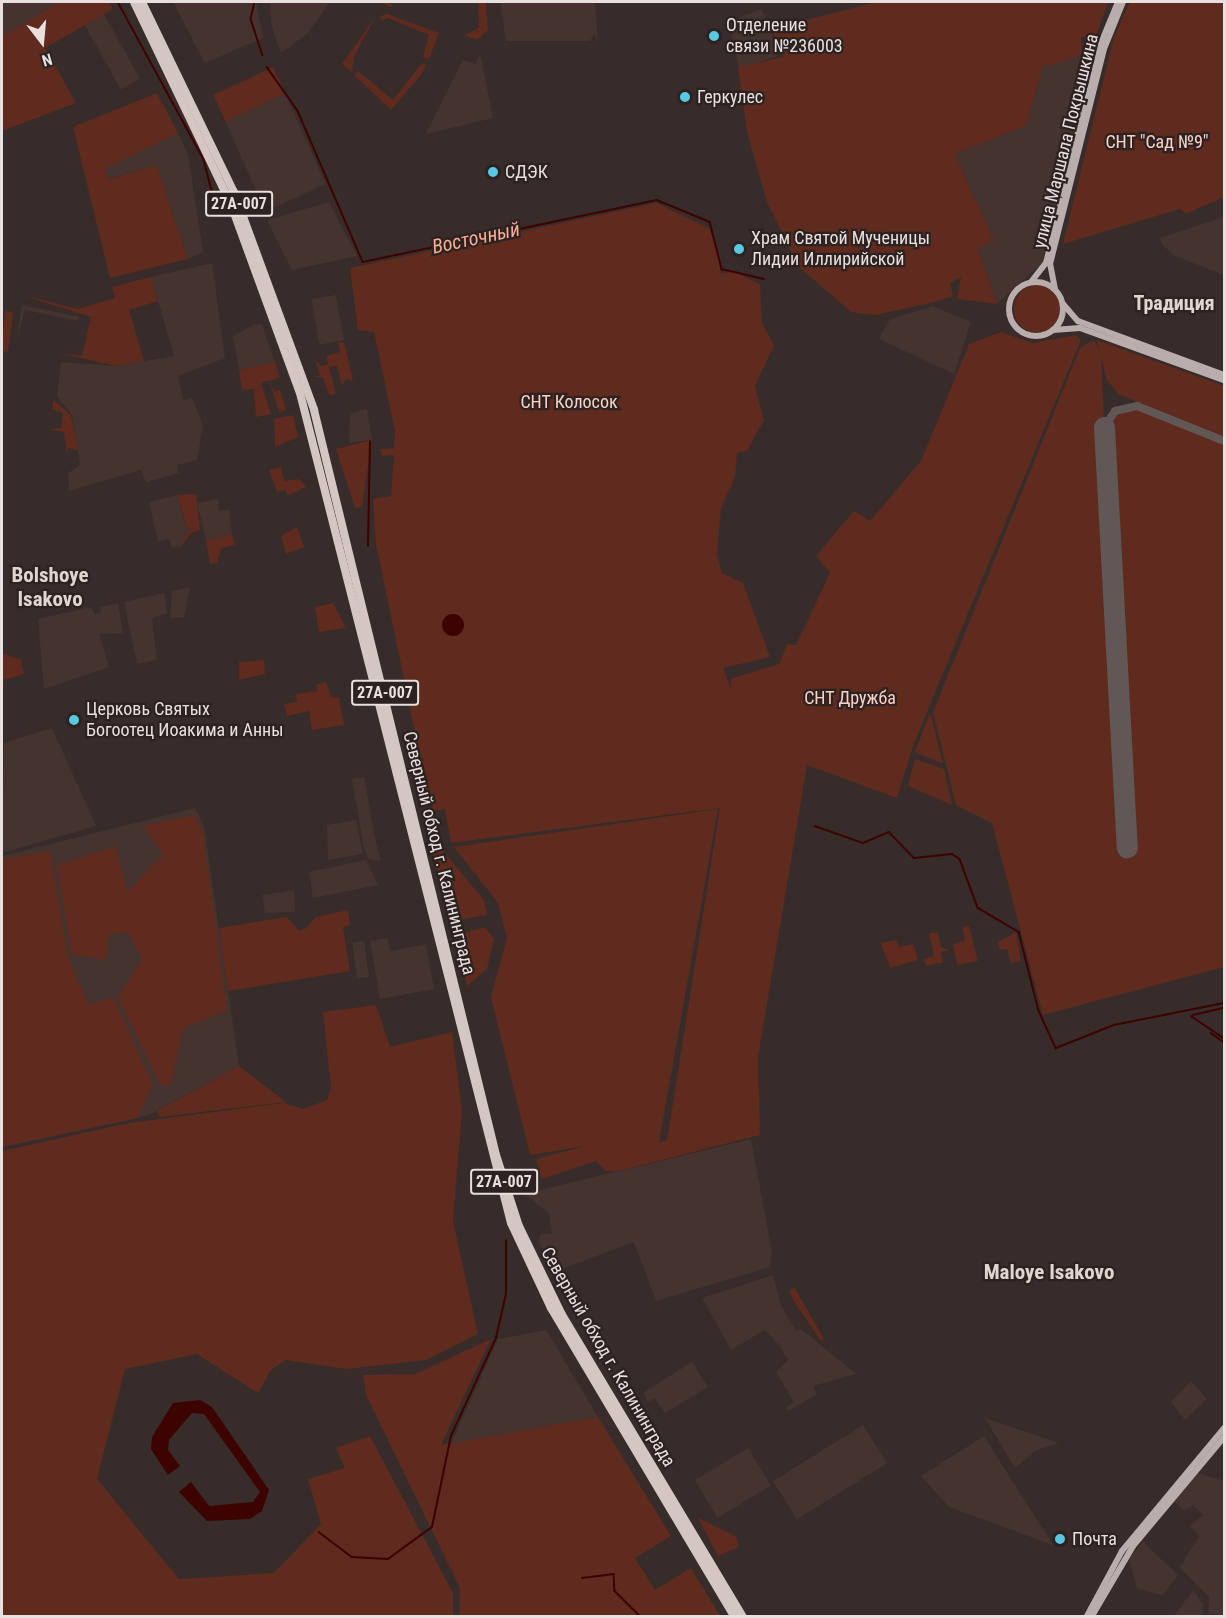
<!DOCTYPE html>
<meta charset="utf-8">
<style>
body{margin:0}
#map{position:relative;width:1226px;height:1618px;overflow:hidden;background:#372c29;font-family:"Roboto Condensed",sans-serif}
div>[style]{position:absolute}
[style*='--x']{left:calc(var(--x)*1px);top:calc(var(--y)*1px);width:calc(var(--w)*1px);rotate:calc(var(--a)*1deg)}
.built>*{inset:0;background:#45332f;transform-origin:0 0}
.green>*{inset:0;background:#5e2b1e;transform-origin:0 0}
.round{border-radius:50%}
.water>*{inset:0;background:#3d0300}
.stream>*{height:1.5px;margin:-0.75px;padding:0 0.75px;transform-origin:0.75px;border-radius:0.75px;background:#3d0300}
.taxiway>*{height:8px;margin:-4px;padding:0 4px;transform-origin:4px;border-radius:4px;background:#615754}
.runway>*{height:21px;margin:-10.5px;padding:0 10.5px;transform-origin:10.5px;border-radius:10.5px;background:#615754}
.major>*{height:6px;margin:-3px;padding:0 3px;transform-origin:3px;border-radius:3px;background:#b9aeab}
.major>.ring{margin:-3px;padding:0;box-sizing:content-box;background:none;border:6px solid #b9aeab;border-radius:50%}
.highway>*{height:8px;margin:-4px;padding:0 4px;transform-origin:4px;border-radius:4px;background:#d4c7c3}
.dots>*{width:16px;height:16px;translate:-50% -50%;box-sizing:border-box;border:3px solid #2d2220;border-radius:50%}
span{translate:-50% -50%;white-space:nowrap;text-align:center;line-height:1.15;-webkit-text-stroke:4.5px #2d2220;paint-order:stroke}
.shield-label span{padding:2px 4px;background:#2d2220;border:2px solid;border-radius:4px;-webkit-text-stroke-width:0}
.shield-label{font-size:16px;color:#e7e0de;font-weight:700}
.poi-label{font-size:18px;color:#e7e0de}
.left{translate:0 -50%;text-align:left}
.street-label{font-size:18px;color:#e7e0de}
.park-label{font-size:18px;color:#f9d1c6}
.water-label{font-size:20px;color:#f9ac98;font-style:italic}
.neighbourhood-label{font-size:20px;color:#e2d4d0;font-weight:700}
.quarter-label{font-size:21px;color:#e2d4d0;font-weight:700}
.frame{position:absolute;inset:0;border:3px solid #e7e0de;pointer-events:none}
.north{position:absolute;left:12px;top:12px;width:60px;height:60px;-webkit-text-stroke:4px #2d2220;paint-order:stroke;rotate:164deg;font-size:16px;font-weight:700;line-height:24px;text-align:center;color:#e7e0de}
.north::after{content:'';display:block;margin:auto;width:21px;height:27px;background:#e7e0de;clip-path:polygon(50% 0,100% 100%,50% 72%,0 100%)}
</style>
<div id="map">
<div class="built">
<i style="clip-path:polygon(2px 2px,59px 2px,2px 36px)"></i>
<i style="clip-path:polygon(173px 2px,256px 2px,263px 38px,205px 63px)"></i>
<i style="clip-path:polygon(270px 2px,330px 2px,308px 33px,281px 53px,271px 24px)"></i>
<i style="clip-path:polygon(500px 2px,595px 2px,598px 41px,594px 34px,590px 41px,506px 41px)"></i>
<i style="clip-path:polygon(762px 9px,780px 55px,739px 69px,729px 21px)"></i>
<i style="left:104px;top:14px;width:74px;height:22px;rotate:61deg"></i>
<i style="clip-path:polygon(1085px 45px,1096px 47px,1042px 263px,997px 304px,978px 248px,994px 241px,955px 154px,1027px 125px,1042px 67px,1082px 55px)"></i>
<i style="clip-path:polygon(480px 53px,493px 118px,426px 134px,463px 60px,476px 64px)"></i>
<i style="left:285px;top:93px;width:100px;height:66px;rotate:66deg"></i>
<i style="clip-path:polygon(178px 133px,188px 154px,203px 252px,188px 259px,157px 165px,108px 179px,105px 169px)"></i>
<i style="clip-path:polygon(329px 202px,357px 256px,292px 270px,267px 220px)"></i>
<i style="clip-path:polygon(1224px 217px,1224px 275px,1173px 255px,1162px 244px,1160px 238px)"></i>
<i style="clip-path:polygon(212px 263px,225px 358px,178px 376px,183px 401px,192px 397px,203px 426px,197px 460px,177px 465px,179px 473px,146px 482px,141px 470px,69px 491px,68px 473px,80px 465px,72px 415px,57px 396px,61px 362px,116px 366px,174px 356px,151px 277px)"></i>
<i style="left:336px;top:295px;width:46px;height:25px;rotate:80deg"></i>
<i style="clip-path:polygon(22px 305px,79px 317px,79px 321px,25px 310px,17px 338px)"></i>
<i style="clip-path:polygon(933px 306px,971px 322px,954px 374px,879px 339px,890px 319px)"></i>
<i style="clip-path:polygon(255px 324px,262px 325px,275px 362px,239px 370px,233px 336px)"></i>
<i style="clip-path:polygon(367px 409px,372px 440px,349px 443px,350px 413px)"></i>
<i style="clip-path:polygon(178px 495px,185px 525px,193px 530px,187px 531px,182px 546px,172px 548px,169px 539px,158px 542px,149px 502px)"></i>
<i style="clip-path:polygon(218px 499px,219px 511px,229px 510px,232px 534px,206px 540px,197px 503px)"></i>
<i style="clip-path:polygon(190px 587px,184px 617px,170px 618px,172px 591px)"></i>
<i style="clip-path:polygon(164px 593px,167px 613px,152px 618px,157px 660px,137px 664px,124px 602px)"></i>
<i style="clip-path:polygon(118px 603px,123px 633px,99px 634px,109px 667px,44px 689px,38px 619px,91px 607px,95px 615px,101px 613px,100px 607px)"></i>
<i style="clip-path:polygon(52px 728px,96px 826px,2px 853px,4px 743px)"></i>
<i style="clip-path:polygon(364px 777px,376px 843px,381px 861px,368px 859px,363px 843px,352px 779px)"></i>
<i style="clip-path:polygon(195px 808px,204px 826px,239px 1066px,149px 1115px,2px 1147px,2px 856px)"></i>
<i style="clip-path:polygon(356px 820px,363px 854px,328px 860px,327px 825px)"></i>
<i style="clip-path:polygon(366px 860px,378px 885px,313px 898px,309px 872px)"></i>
<i style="clip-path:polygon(294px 890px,295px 912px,265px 913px,262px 895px)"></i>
<i style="clip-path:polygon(387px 938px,390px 951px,426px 944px,434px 989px,380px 999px,370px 941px)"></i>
<i style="left:364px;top:941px;width:36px;height:12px;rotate:82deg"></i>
<i style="clip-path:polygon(751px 1139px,772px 1252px,770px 1267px,656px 1301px,634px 1242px,554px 1272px,538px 1241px,541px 1234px,552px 1234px,549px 1213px,524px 1194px)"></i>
<i style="clip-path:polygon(773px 1275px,781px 1305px,796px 1331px,801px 1329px,856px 1374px,813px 1386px,817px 1394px,788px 1411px,786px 1407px,794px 1402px,776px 1372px,788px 1360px,778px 1344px,765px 1330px,731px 1350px,702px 1298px)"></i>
<i style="clip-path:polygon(546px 1330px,598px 1417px,451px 1444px,498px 1339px)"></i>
<i style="clip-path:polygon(692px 1362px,708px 1387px,665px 1413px,655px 1398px,648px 1402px,643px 1393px)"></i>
<i style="clip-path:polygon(1191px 1381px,1207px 1399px,1185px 1420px,1171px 1402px)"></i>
<i style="clip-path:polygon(985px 1418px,1059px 1443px,1037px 1450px,1015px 1468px)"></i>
<i style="left:863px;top:1425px;width:45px;height:106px;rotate:58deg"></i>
<i style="clip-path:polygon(984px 1436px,1013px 1482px,1053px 1545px,949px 1507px,921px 1476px)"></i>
<i style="left:748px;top:1448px;width:44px;height:62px;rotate:59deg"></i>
<i style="clip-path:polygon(1198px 1473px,1224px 1481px,1224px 1616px,1209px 1613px,1209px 1597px,1180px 1568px,1199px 1536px,1190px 1526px,1203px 1515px,1193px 1505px,1185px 1511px,1173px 1501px)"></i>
<i style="clip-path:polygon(1143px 1542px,1178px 1575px,1163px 1595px,1137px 1589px,1129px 1558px)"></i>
<i style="clip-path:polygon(1193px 1590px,1203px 1604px,1202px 1616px,1174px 1616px)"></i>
</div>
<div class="green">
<i style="clip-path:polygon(59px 2px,108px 2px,113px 9px,45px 48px,76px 103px,2px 131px,2px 36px)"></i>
<i style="clip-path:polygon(378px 2px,391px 2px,392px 7px,461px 32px)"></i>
<i style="clip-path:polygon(478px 2px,486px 2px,488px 30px,477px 40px,464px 35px,479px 28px)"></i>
<i style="clip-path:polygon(876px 2px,1108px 2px,1096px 36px,1081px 37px,1082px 55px,1042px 68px,1027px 125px,955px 154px,994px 241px,978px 249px,997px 304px,957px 299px,961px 277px,950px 283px,953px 296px,935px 302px,875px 315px,851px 312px,798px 266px,767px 202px,747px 132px,738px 67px,783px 57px,772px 29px)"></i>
<i style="clip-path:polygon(1130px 2px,1224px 2px,1224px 197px,1186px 214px,1180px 209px,1063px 244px,1114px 37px)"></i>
<i style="clip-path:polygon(387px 14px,439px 33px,429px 59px,423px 57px,429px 35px,388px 18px,382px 21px,380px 16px)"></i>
<i style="clip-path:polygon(376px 16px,354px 56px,352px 72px,342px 64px)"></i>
<i style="clip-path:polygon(422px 63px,426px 65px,420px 76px,391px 110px,354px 75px,358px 71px,393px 100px)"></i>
<i style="left:273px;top:67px;width:29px;height:66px;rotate:65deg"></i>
<i style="clip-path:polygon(157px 93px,178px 133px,105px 169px,109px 179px,157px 165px,188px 259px,110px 278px,73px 127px)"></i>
<i style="clip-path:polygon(656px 203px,713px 230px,721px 273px,735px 272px,760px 284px,762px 323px,774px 345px,755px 386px,764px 420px,747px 451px,737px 453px,735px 477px,721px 508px,717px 555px,722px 573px,743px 583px,770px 657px,723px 668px,732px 691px,730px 679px,779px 664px,787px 644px,796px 645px,830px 573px,816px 556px,854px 511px,870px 521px,921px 461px,969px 344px,1001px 332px,1033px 343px,1076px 335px,1081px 340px,913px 746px,897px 798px,807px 765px,758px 1057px,760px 1135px,618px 1171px,606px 1171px,596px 1161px,542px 1179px,536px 1159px,586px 1146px,530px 1155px,491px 997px,507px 938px,498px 903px,454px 847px,718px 809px,659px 1143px,667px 1140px,720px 808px,451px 843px,445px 809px,433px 811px,429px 790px,425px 790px,419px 761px,425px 759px,420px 757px,376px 544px,373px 499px,391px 496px,394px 455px,382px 456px,380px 449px,394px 448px,395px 431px,374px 332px,358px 330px,350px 268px)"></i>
<i style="clip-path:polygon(151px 277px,158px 301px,129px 310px,144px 361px,116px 366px,63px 354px,82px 356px,91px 317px,18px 294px,78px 309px,115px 298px,112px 287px)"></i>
<i class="round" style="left:1014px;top:285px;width:48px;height:48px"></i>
<i style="clip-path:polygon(5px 311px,13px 312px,8px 352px,2px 351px)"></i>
<i style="clip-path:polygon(1094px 340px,1101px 353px,1124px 848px,1130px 847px,1109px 419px,1132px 407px,1224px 444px,1224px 967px,1043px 1015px,992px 823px,956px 805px,933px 712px,1080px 348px)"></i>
<i style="clip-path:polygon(1097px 340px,1224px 386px,1224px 438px,1118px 394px,1107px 380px)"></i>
<i style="clip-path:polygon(344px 342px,353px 381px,346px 379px,342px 386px,337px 366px,329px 367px,336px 394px,329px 395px,323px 377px,314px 377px,320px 375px,315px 359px,321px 366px,328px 364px,326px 356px,340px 352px,338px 343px)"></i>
<i style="clip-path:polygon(275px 362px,280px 377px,270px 381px,274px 392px,280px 390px,286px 410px,279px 412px,269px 380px,261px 383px,271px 414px,256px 417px,254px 389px,242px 390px,239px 370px)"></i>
<i style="clip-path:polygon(53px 400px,71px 415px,78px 450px,68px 448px,67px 454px,64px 432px,47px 429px,61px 428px,63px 413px,52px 409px)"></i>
<i style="clip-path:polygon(293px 415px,298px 437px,275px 447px,274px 419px)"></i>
<i style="clip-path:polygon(372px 440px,362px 507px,355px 508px,336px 449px)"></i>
<i style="clip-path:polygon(281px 467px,284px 481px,299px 479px,306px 487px,287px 496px,286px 490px,277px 492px,269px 470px)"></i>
<i style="clip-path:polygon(196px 494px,200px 530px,191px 533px,182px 546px,187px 531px,193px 530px,186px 526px,178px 495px)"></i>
<i style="clip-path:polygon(297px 527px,304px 547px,286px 554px,281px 536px)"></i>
<i style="clip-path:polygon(232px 534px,235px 545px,221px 548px,217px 563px,210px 564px,206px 540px)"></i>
<i style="clip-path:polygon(333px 603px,346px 628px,319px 632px,315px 607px)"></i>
<i style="clip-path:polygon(2px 653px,21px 660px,24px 674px,3px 680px,4px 689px,2px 688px)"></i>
<i style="clip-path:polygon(264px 660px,265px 674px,239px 680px,239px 662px)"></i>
<i style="clip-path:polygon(326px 682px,332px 698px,339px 697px,344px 725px,312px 730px,309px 711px,287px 716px,284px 704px,297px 702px,296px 694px,317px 691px,316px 685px)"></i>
<i style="clip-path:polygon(929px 715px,931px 716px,943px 764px,915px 752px)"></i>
<i style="clip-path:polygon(915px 759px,944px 769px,952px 805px,908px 786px)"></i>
<i style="clip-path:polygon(194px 815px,203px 832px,227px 1010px,183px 1029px,171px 1085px,160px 1085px,118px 997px,142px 959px,128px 933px,109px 934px,106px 960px,71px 954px,57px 865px,115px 846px,128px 891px,163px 854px,143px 826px)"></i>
<i style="clip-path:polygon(438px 845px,484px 900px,487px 915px,451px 921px,431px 846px)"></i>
<i style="clip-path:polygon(50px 851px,68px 956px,88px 1004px,114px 998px,153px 1084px,138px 1118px,2px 1147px,2px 859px)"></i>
<i style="clip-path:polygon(348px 910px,350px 925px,343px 927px,350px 971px,228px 991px,219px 928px,287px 917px,298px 930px,305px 929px,316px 917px)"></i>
<i style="clip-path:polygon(969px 926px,978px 961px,957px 965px,953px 944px,965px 941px,962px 927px)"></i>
<i style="clip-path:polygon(485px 927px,494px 939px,487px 969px,467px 986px,456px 940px,460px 934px)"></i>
<i style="clip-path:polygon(938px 932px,941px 947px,950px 950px,941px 952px,943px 962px,926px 966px,924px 959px,934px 956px,929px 934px)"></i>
<i style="clip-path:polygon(1016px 932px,1021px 961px,1011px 963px,1007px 949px,1000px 950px,998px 942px)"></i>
<i style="clip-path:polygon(896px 940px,899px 947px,913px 944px,918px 960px,890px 968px,881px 943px)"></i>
<i style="clip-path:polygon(376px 1005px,390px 1047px,452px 1032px,462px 1111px,453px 1221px,478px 1334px,426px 1360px,347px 1369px,286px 1360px,271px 1370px,258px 1393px,197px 1354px,125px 1369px,97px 1479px,179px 1579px,274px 1573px,321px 1524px,308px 1479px,345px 1468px,336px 1448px,370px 1436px,453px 1593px,453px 1616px,2px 1616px,2px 1151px,129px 1123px,284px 1103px,303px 1109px,327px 1100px,331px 1087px,323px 1012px)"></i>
<i style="clip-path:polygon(239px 1066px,286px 1102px,160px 1117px,157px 1111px)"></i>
<i style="clip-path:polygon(794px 1287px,824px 1339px,821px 1341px,793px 1300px,789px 1290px)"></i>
<i style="clip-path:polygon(491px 1339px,441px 1445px,598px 1417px,671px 1536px,635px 1558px,655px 1590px,691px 1568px,720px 1616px,459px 1616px,460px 1588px,366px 1395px,363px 1375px,415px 1374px)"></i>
<i style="clip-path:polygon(698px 1518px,736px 1536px,739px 1547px,718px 1556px)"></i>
</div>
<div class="water">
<i class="round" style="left:442px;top:614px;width:22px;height:22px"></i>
<i style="clip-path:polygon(200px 1400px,212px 1407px,269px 1490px,262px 1511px,250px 1519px,207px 1521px,179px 1492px,191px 1482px,209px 1506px,253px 1502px,260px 1492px,204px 1414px,192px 1413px,169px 1440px,168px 1450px,180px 1466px,168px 1475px,151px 1449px,152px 1437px,173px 1403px)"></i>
</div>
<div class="stream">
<i style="--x:118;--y:2;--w:180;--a:61.4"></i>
<i style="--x:204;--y:160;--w:48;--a:75.4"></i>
<i style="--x:255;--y:2;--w:17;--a:103"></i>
<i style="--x:251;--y:19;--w:38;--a:72"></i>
<i style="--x:267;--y:67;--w:54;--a:54.8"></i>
<i style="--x:298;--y:111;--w:164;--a:66.7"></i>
<i style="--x:363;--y:262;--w:300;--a:-11.9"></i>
<i style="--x:657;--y:200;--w:57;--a:22.5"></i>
<i style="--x:710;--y:222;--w:49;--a:75.7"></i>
<i style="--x:722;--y:269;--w:43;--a:13.4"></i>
<i style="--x:368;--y:546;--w:104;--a:-88.9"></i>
<i style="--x:815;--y:826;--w:51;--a:19.5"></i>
<i style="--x:863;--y:843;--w:28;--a:-23"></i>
<i style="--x:889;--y:832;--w:36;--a:46"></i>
<i style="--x:914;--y:858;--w:38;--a:-6"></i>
<i style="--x:952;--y:854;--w:9;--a:32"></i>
<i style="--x:960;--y:859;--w:52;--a:69.8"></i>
<i style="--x:978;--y:908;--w:48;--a:30.3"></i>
<i style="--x:1019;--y:932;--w:81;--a:75.8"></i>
<i style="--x:1039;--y:1011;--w:41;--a:65.3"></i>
<i style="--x:1056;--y:1048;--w:62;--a:-21.6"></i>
<i style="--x:1114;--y:1025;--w:112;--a:-11.3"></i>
<i style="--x:1193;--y:1015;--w:32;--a:-13"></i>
<i style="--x:1191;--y:1016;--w:40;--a:34"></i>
<i style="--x:1211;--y:1033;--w:16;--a:35"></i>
<i style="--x:319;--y:1532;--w:41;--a:37.1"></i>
<i style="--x:352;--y:1557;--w:36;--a:3"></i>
<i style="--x:388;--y:1559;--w:54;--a:-36"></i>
<i style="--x:432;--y:1527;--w:93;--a:-78.2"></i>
<i style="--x:451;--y:1436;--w:108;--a:-65.3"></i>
<i style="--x:496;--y:1338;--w:45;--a:-77.2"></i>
<i style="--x:506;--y:1294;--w:53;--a:-90"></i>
<i style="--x:582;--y:1578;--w:32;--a:-7"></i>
<i style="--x:614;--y:1574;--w:17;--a:87"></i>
<i style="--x:615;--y:1591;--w:35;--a:45"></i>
</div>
<div class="taxiway">
<i style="--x:1104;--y:427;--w:19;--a:-55"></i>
<i style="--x:1115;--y:411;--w:23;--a:-13"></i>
<i style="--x:1137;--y:406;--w:94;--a:21.9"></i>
</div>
<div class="runway">
<i style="--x:1104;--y:427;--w:421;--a:86.9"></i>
</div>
<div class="major">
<i class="ring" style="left:1009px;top:282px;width:48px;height:48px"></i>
<i style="--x:1031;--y:282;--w:24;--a:-52"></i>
<i style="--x:1046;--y:263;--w:221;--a:-76.2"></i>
<i style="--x:1099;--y:48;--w:50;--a:-67.6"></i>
<i style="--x:1055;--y:289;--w:25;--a:-101"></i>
<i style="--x:1050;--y:264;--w:222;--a:-75.9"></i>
<i style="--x:1104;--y:49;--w:51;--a:-68"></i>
<i style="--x:1063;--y:304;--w:23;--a:49"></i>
<i style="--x:1078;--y:321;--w:156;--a:20.3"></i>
<i style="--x:1053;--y:330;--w:27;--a:-4"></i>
<i style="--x:1080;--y:328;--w:153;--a:19.9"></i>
<i style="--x:1087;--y:1616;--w:74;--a:-61.7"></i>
<i style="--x:1122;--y:1551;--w:160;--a:-50.3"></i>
<i style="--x:1092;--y:1616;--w:81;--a:-59.6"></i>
<i style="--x:1133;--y:1546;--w:142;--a:-50.1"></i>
</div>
<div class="highway">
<i style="--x:134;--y:2;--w:222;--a:64.4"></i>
<i style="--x:230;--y:202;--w:203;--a:69.9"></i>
<i style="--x:300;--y:393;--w:856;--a:75.74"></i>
<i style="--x:511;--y:1223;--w:94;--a:64.8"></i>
<i style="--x:551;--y:1308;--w:358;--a:59.3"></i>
<i style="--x:142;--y:2;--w:211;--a:64.2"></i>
<i style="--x:234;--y:192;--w:232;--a:69.8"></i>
<i style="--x:314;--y:410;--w:767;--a:76.27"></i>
<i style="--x:496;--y:1155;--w:75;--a:72.1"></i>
<i style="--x:519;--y:1226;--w:97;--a:64.2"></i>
<i style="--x:561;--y:1313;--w:353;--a:59.1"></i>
</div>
<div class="dots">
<i style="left:714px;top:36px;background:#57c9e3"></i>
<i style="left:685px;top:97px;background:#57c9e3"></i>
<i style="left:493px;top:172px;background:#57c9e3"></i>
<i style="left:739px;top:249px;background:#57c9e3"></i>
<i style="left:74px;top:720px;background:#57c9e3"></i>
<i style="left:1060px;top:1539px;background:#57c9e3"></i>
</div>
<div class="shield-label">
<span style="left:239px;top:204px">27А-007</span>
<span style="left:385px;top:693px">27А-007</span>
<span style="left:504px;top:1182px">27А-007</span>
</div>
<div class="poi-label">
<span class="left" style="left:726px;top:36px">Отделение<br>связи №236003</span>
<span class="left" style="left:697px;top:97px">Геркулес</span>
<span class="left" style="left:505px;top:172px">СДЭК</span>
<span class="left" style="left:751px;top:249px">Храм Святой Мученицы<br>Лидии Иллирийской</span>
<span class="left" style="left:86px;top:720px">Церковь Святых<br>Богоотец Иоакима и Анны</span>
<span class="left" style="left:1072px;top:1539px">Почта</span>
</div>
<div class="street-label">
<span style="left:1066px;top:141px;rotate:-76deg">улица Маршала Покрышкина</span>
<span style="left:439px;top:853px;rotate:76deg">Северный обход г. Калининграда</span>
<span style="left:608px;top:1357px;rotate:60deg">Северный обход г. Калининграда</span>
</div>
<div class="park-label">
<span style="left:1157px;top:142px">СНТ "Сад №9"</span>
<span style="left:569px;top:402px">СНТ Колосок</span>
<span style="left:850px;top:698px">СНТ Дружба</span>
</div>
<div class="water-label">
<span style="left:476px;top:238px;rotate:-12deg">Восточный</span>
</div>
<div class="neighbourhood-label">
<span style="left:1174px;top:303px">Традиция</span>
</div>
<div class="quarter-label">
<span style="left:50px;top:587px">Bolshoye<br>Isakovo</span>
<span style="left:1049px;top:1272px">Maloye Isakovo</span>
</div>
<div class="frame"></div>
<div class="north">N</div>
</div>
